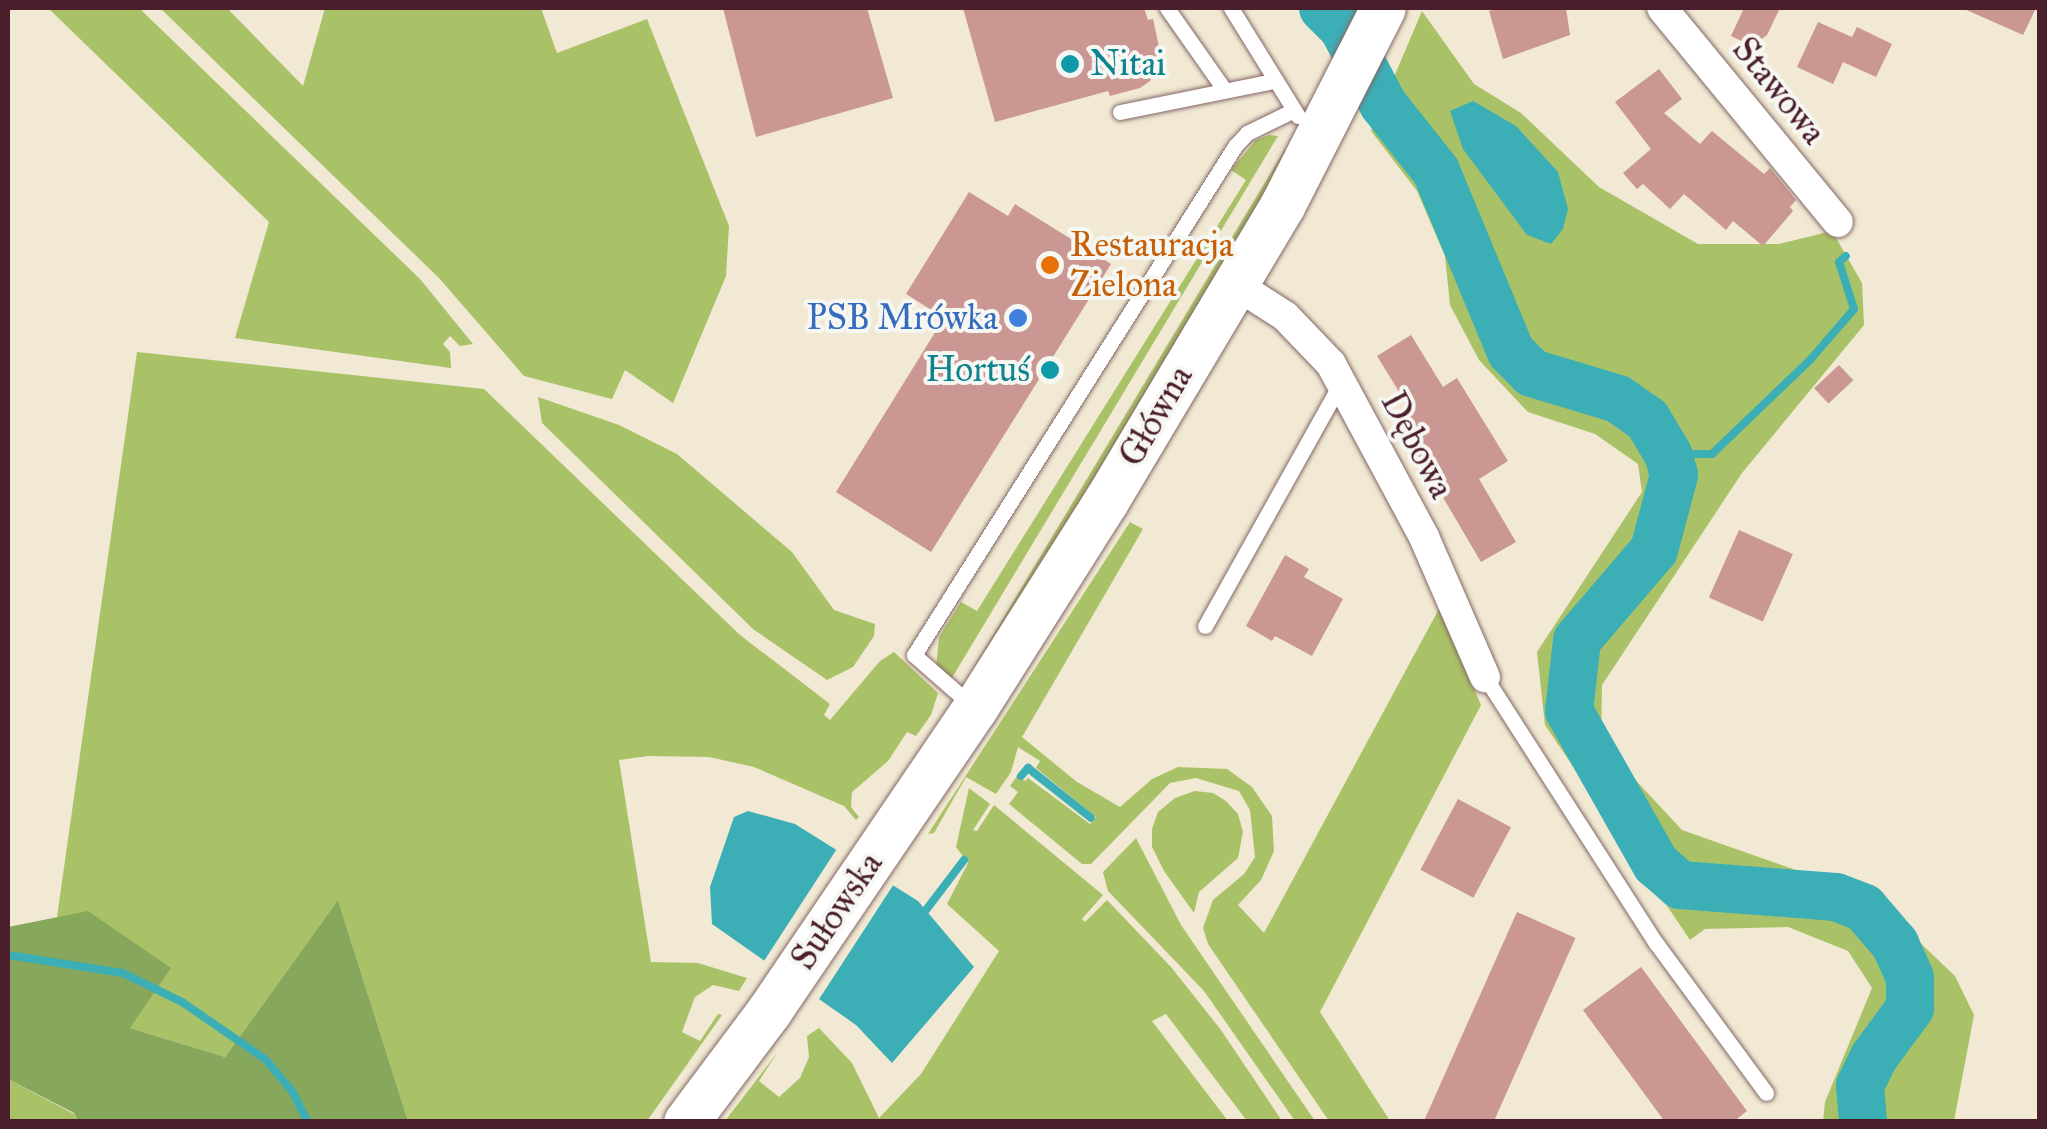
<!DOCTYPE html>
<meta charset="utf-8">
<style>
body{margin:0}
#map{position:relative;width:2047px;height:1129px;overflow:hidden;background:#f1e9d3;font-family:"IM FELL Great Primer",serif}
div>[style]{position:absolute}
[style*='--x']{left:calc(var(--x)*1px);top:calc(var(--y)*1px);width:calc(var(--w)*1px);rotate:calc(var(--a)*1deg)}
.green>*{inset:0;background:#aac267}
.forest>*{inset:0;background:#87a85c}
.water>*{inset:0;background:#3caeb6}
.pier>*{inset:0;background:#f1e9d3;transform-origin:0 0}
.stream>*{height:8px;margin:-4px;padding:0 4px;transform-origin:4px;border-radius:4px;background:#3caeb6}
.river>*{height:48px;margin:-24px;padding:0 24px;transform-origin:24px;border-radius:24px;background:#3caeb6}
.building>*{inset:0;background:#ca9792;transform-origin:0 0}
.roads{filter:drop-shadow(0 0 2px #846666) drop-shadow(0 0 2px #846666)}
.lane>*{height:15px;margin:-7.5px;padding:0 7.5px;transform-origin:7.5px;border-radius:7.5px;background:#fff}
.street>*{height:30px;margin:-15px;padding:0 15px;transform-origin:15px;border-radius:15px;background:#fff}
.secondary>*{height:45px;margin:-22.5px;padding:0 22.5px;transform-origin:22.5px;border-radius:22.5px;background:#fff}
.dots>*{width:28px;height:28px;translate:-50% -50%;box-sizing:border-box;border:5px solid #f6f6f2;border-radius:50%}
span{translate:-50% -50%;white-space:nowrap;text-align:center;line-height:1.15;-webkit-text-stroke:8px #f6f6f2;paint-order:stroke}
.culture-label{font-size:35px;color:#0d838f}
.left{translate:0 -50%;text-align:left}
.right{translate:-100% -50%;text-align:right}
.street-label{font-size:35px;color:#4a1f2b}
.food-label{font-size:35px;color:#c56008}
.shop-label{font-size:35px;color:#366cbe}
.frame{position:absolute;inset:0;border:10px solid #4a1f2b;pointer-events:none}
</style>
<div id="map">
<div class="green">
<i style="clip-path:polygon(48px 8px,139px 8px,420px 279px,473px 344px,460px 346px,450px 336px,443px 344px,450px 352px,451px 368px,235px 338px,269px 222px)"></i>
<i style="clip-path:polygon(160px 8px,227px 8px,303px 86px,325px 8px,541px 8px,557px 53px,647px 19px,729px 226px,726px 276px,673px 403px,625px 370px,612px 399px,524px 376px,439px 278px)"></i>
<i style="clip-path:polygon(1422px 11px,1474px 84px,1521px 113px,1599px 187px,1698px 244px,1779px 244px,1832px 231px,1862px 283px,1864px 325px,1742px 473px,1602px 685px,1601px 743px,1682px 830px,1872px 897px,1955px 976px,1974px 1015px,1954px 1121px,1823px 1121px,1825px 1102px,1872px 988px,1848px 951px,1788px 927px,1705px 929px,1690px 940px,1545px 725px,1537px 652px,1642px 492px,1638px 464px,1595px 434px,1528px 412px,1479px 360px,1450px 305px,1445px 256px,1417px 191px,1371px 131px)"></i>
<i style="clip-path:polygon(1269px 135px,1278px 136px,950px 681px,936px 669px,939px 637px,961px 602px,977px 611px,1246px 180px,1231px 170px,1256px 140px)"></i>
<i style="clip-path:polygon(1285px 149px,1288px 164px,1240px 248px,965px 682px)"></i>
<i style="clip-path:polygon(137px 352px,484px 389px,740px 635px,830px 704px,824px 715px,830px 720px,880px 661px,894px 652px,938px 693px,931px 715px,916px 736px,907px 732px,888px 761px,852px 792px,851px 807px,859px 817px,856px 820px,844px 806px,754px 767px,709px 757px,648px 756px,619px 760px,651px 962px,698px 963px,747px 978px,739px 991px,713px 985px,695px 997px,682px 1032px,700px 1041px,718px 1014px,722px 1015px,647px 1121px,408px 1121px,338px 900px,225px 1057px,130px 1028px,57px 917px)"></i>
<i style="clip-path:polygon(538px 397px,619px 425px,677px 454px,792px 552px,834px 610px,875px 624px,874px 636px,853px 667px,827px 680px,753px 629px,542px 423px)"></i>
<i style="clip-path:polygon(1130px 522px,1143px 529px,1022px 737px,1077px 782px,1120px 807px,1152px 779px,1178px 767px,1227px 769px,1252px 787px,1272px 816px,1274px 851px,1261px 880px,1238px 905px,1264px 933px,1440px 607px,1481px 705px,1320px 1012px,1390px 1121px,1329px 1121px,1208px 944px,1203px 928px,1213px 900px,1244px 874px,1255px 857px,1250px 810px,1239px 791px,1196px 778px,1170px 783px,1091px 864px,1082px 864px,1009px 804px,1018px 792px,1010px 786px,1017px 776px,1025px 781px,1028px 778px,1090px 824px,1096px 817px,1036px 768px,1040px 761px,1018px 747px,1011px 772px,996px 794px,966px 777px,934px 833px,928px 834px)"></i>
<i style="clip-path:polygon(969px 788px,990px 804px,973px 830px,977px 831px,994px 805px,1103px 895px,1082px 919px,1085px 922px,1107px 900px,1171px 967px,1221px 1030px,1282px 1121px,1247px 1121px,1166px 1014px,1152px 1021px,1228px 1121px,725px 1121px,777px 1053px,759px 1081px,779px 1097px,800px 1078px,809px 1057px,807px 1036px,819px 1028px,852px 1063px,879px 1118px,921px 1074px,999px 951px,947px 904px,968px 863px,956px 847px)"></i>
<i style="clip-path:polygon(1195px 791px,1213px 793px,1226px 801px,1238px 814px,1243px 832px,1238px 858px,1199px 892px,1194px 913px,1164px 871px,1152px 847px,1152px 829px,1158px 812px,1175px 798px)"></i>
<i style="clip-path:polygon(1136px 838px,1181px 925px,1315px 1121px,1295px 1121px,1204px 991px,1108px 891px,1103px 872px)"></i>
<i style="clip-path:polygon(8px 1079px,74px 1114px,78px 1121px,8px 1121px)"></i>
</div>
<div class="forest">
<i style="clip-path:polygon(338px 900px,408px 1121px,78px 1121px,74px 1113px,8px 1079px,8px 927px,88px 911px,171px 968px,130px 1028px,225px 1057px)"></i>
</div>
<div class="water">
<i style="clip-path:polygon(1473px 101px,1516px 126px,1558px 172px,1568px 209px,1563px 229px,1551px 244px,1527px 235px,1463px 149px,1450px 111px)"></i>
<i style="clip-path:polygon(748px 811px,795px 824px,918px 901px,974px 967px,892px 1063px,856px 1025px,712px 924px,710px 887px,734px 817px)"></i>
</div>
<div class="pier">
<i style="left:840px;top:844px;width:67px;height:142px;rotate:33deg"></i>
</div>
<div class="stream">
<i style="--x:1668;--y:454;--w:44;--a:0"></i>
<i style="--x:1712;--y:454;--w:136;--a:-43.8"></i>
<i style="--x:1810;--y:360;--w:67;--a:-49.2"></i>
<i style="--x:1854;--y:309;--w:49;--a:-107.7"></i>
<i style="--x:1839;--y:262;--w:9;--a:-41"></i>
<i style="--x:1021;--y:776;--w:11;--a:-49"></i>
<i style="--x:1028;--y:768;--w:80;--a:38.4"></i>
<i style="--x:926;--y:910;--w:63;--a:-52.8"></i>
<i style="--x:8;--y:955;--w:116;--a:8.9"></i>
<i style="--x:123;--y:973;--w:66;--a:26.2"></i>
<i style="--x:182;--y:1002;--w:101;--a:34.5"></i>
<i style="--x:265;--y:1059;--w:42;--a:49.8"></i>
<i style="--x:292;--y:1091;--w:35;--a:63"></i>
</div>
<div class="river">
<i style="--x:1323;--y:8;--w:28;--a:45"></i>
<i style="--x:1343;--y:28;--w:86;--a:62.2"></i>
<i style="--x:1383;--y:104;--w:85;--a:51.7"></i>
<i style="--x:1436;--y:171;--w:196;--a:67.5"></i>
<i style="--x:1511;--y:352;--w:30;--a:45"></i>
<i style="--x:1532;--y:373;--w:90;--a:16.8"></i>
<i style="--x:1618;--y:399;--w:35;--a:35"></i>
<i style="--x:1647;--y:419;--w:41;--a:59"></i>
<i style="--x:1668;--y:454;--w:22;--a:74"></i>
<i style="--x:1674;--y:475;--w:78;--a:104.9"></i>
<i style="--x:1654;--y:550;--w:118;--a:130.5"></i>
<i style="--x:1577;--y:640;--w:71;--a:96.4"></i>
<i style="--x:1569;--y:711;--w:176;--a:60.4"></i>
<i style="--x:1656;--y:864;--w:32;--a:41"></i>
<i style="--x:1680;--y:885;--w:156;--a:4.4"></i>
<i style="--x:1836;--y:897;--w:30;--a:21"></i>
<i style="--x:1864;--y:908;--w:48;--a:49.3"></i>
<i style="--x:1895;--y:944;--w:37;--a:66"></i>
<i style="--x:1910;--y:978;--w:30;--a:90"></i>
<i style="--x:1910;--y:1008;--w:61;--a:126.3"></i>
<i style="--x:1874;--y:1057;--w:32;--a:116"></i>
<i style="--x:1860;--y:1086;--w:36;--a:85"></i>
</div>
<div class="building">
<i style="clip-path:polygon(723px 8px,867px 8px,893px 98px,756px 137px)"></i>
<i style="clip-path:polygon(963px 8px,1144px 8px,1148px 20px,1153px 19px,1162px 61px,1150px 81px,1140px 88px,1110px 96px,1108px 91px,995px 122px)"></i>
<i style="clip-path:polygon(1501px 8px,1566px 8px,1570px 35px,1503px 59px,1489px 11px)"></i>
<i style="clip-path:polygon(1744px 8px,1780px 8px,1767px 35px,1752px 46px,1731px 36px)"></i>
<i style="clip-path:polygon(1962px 8px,2036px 8px,2023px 35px)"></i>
<i style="clip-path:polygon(1818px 22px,1852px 37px,1857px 27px,1892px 44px,1876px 77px,1843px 62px,1833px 84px,1797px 67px)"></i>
<i style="clip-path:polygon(1659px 69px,1682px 99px,1664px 113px,1700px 144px,1712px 131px,1764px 174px,1770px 168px,1796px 200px,1790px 207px,1793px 211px,1763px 246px,1733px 221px,1726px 230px,1684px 194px,1670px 209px,1643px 184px,1637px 189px,1623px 173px,1651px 149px,1615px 102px)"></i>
<i style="clip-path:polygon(969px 192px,1008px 216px,1015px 204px,1111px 264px,931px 552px,836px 492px,944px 318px,906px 294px)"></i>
<i style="clip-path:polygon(1411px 335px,1443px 387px,1457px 378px,1508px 461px,1479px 479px,1516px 542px,1481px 562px,1395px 416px,1409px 408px,1377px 356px)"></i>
<i style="left:1839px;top:365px;width:21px;height:34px;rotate:47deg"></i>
<i style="left:1739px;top:530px;width:59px;height:74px;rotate:24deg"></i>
<i style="clip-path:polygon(1285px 555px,1309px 569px,1304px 577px,1343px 599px,1312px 656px,1275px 636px,1272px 641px,1246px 626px)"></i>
<i style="left:1458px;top:799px;width:60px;height:80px;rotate:28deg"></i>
<i style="left:1517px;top:912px;width:64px;height:229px;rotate:24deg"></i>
<i style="clip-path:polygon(1641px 967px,1747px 1111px,1733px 1122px,1665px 1122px,1583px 1010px)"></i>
</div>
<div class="roads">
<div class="lane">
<i style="--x:1167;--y:8;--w:99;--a:54.9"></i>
<i style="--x:1231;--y:8;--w:127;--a:58.2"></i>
<i style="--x:1120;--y:112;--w:157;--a:-11.4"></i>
<i style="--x:1205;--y:626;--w:281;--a:-60.8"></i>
<i style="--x:1485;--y:677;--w:316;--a:57.3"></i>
<i style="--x:1656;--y:943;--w:186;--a:53.7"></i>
<i style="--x:970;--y:704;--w:74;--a:-138.8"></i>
<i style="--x:914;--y:655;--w:602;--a:-57.76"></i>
<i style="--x:1235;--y:146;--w:18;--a:-47"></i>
<i style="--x:1247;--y:133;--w:50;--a:-26.1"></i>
</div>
<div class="street">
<i style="--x:1662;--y:8;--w:277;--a:50.6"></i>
<i style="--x:1235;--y:284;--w:59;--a:32.6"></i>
<i style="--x:1285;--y:316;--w:66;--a:46.2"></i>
<i style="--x:1331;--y:364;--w:196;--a:61.7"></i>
<i style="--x:1424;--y:537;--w:153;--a:66.5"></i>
</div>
<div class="secondary">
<i style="--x:686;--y:1122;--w:139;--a:-53.2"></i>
<i style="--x:769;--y:1011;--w:366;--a:-55.8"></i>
<i style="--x:975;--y:708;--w:245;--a:-57.7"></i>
<i style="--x:1106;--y:501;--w:344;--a:-59.2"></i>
<i style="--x:1282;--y:206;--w:222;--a:-63"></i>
</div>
</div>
<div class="dots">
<i style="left:1070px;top:64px;background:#0f9aa8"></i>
<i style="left:1050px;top:265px;background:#e8710a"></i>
<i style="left:1018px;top:318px;background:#3f7fe0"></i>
<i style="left:1050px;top:370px;background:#0f9aa8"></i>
</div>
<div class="culture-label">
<span class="left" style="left:1090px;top:64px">Nitai</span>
<span class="right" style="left:1030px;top:370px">Hortuś</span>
</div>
<div class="street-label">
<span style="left:1779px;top:91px;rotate:51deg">Stawowa</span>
<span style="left:1156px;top:416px;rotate:-60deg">Główna</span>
<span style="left:1417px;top:445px;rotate:62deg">Dębowa</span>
<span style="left:837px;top:911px;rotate:-56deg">Sułowska</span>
</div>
<div class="food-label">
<span class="left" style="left:1070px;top:265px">Restauracja<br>Zielona</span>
</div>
<div class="shop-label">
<span class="right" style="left:998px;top:318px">PSB Mrówka</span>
</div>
<div class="frame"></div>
</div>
